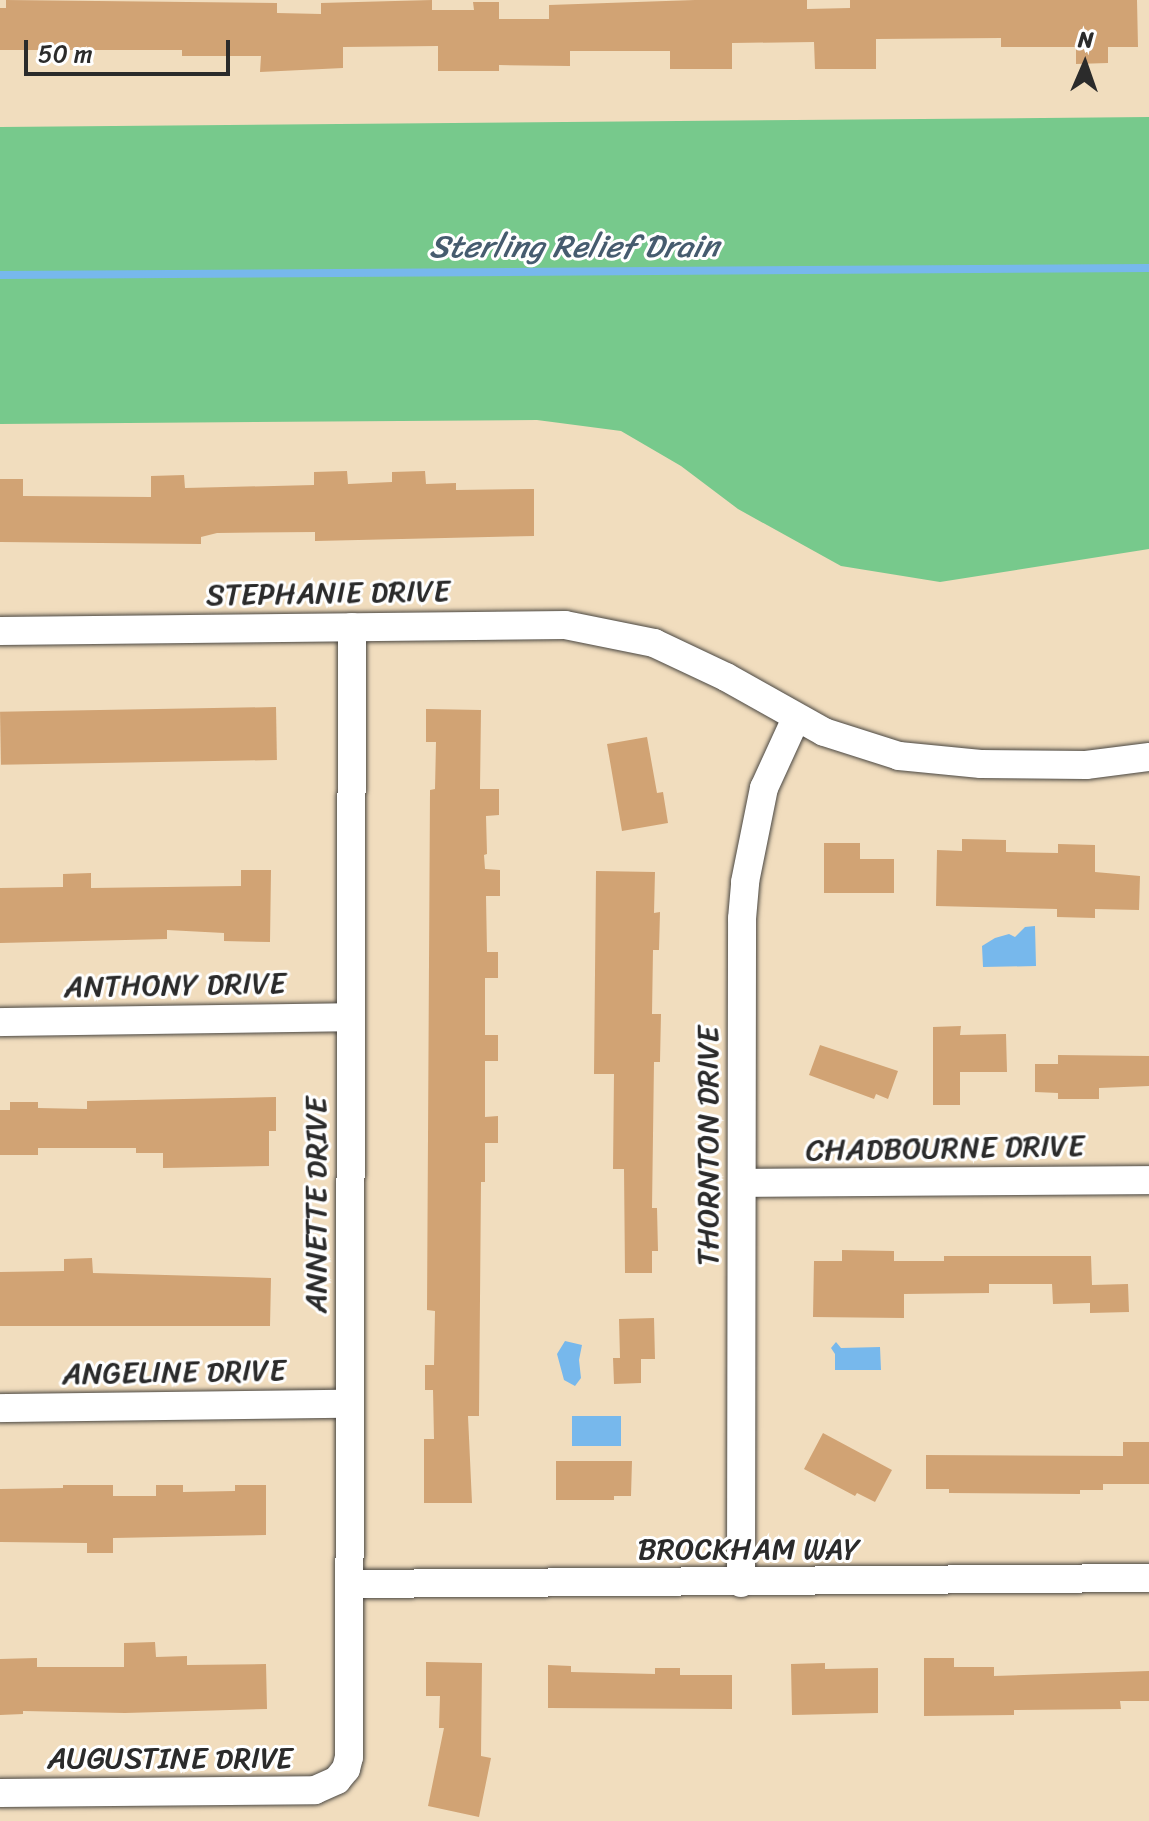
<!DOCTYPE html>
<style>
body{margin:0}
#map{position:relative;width:1149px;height:1821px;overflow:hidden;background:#f1ddbe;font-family:Sriracha,sans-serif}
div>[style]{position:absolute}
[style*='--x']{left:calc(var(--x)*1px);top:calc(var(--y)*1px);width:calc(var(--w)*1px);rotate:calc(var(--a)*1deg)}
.green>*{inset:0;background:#77c98c}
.water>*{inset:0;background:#77b8ec;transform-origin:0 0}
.stream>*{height:8px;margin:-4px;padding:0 4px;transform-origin:4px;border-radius:4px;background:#77b8ec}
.building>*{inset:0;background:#d1a374;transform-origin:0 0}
.roads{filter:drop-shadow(0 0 2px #494641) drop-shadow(0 0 2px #494641)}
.minor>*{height:28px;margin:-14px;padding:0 14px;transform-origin:14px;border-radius:14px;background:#fff}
span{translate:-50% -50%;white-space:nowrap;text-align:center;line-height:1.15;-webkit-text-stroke:6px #fff;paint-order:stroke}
.street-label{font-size:30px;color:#2b2b2b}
.water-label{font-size:32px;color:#465c6f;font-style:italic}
.north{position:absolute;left:1045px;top:24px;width:80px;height:80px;-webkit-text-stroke:6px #fff;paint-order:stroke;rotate:2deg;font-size:22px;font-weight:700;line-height:32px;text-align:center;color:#2b2b2b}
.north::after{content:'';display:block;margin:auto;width:28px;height:36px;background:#2b2b2b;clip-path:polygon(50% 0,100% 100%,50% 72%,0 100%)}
.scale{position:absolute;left:24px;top:40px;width:206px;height:36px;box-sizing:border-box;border:4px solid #2b2b2b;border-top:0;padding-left:10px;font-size:24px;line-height:28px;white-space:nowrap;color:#2b2b2b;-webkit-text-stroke:6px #fff;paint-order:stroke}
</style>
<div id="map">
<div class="green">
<i style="clip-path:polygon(1149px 117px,1149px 549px,940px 582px,841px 566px,738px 509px,681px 466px,621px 431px,537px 420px,0 424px,0 127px)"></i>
</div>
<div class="water">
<i style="clip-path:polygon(1035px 926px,1036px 966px,983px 967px,982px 946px,995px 938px,1009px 934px,1015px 937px,1025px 927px)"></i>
<i style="clip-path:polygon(565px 1341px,582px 1345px,579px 1360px,581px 1378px,575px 1386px,564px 1380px,557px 1354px)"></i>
<i style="clip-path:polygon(836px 1342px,841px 1348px,880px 1347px,881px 1370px,835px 1370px,835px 1354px,831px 1348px)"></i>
<i style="left:572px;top:1416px;width:49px;height:30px"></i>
</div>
<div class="stream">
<i style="--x:0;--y:275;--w:1149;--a:-0.35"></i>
</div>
<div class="building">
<i style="clip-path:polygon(6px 0,277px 3px,277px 13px,321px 14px,321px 3px,432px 0,432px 10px,474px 10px,473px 2px,499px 2px,499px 19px,549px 19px,549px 5px,695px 0,807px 0,807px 9px,850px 8px,850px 0,1137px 0,1138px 47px,1108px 47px,1108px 63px,1076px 64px,1076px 47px,1001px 47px,1001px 38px,876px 39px,876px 69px,815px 69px,814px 42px,732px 43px,732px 69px,670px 69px,670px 51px,570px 51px,570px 66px,499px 65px,499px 71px,438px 71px,438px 46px,343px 47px,343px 68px,260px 72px,261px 56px,182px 56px,182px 50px,0 50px,0 8px,6px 8px)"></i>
<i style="clip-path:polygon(347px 471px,348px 484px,392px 482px,392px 472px,425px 471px,426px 484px,456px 483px,456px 490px,534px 489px,534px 536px,315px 541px,315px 532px,217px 533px,201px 537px,201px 544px,0 542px,0 479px,23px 479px,23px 496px,151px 497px,151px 476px,184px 475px,185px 488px,314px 485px,314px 472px)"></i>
<i style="left:276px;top:707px;width:53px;height:276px;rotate:89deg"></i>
<i style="clip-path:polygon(426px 709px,481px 710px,480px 789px,499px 789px,499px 815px,486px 816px,487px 854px,484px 855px,485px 869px,500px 870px,500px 896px,486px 896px,487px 952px,498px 952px,498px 978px,485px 978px,485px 1035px,498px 1035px,498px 1061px,485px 1061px,485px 1117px,498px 1116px,498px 1143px,485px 1143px,485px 1182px,481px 1182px,479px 1416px,468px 1416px,472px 1503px,424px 1503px,424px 1439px,434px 1439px,433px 1390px,425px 1390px,425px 1365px,434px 1365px,435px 1311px,427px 1310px,430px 790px,435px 789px,436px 742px,426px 742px)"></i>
<i style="clip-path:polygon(647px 737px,657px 793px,663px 792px,668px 823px,622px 831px,607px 744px)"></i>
<i style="clip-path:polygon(962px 839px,1006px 840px,1006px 852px,1058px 853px,1058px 844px,1095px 845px,1095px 872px,1140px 876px,1139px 910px,1095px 909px,1095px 918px,1057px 917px,1057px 909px,936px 906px,937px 850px,962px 851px)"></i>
<i style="clip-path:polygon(824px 843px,860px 843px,860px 859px,894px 859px,894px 893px,824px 893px)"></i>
<i style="clip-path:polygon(241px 870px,271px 870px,270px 942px,224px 941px,224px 933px,167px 930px,167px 939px,0 943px,0 888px,63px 887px,63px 874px,91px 873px,91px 888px,241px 886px)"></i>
<i style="clip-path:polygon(596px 871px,655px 872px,654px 913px,660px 912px,659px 950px,653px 950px,652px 1014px,661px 1014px,660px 1062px,654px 1062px,652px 1208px,657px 1208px,658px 1251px,652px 1251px,652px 1273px,625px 1273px,624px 1169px,613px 1169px,614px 1074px,594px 1074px)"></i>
<i style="clip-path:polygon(961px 1026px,960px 1035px,1006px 1034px,1007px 1072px,960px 1072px,960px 1105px,933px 1105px,933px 1027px)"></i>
<i style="clip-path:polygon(820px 1045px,898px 1071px,888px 1099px,876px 1094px,874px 1099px,809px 1075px)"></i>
<i style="clip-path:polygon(1058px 1055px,1149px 1056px,1149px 1086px,1099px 1088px,1099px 1099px,1058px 1099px,1058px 1093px,1035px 1092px,1035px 1064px,1058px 1064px)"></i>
<i style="clip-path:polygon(276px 1097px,276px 1131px,269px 1131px,269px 1166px,163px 1168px,163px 1153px,136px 1153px,136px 1148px,38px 1148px,38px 1155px,0 1155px,0 1110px,10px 1110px,10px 1102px,38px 1102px,38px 1108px,87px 1109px,87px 1101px)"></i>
<i style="clip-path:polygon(842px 1250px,894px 1251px,894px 1261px,944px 1261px,944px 1256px,1091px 1256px,1092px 1285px,1128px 1284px,1129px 1312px,1090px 1313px,1090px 1303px,1053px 1304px,1052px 1284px,989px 1284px,989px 1293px,904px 1294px,904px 1318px,813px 1317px,814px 1261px,842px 1261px)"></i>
<i style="clip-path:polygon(92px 1258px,93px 1273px,271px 1278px,270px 1326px,0 1326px,0 1272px,64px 1271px,64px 1259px)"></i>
<i style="clip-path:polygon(654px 1318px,655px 1359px,641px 1359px,641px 1383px,614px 1384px,613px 1358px,620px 1358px,619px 1319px)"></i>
<i style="clip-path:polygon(823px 1433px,892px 1470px,875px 1502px,857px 1493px,855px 1496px,804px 1469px)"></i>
<i style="clip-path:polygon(1123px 1442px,1149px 1442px,1149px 1484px,1103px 1484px,1103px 1490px,1080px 1490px,1080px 1494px,949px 1493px,949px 1489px,926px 1489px,926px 1455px,1123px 1456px)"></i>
<i style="clip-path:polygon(556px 1461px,632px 1461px,631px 1496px,614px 1496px,614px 1500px,556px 1500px)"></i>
<i style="clip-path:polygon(63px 1485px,113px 1485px,113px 1496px,156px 1496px,156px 1485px,183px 1485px,183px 1492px,235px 1491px,235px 1485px,266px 1485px,266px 1535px,113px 1538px,113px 1553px,87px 1553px,87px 1543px,0 1542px,0 1489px,63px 1488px)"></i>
<i style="clip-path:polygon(155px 1642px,156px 1657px,187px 1656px,187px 1665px,266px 1664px,267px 1709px,125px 1713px,23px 1711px,23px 1714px,0 1715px,0 1659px,37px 1658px,37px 1667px,124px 1667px,124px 1643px)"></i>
<i style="clip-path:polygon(924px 1658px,954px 1658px,954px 1667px,994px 1667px,994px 1676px,1149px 1671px,1149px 1701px,1120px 1701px,1121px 1709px,1014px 1710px,1014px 1715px,924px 1716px)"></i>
<i style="clip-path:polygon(426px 1662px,482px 1663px,481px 1756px,491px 1758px,479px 1817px,428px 1806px,444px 1728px,439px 1728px,440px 1696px,426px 1696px)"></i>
<i style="clip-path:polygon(825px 1663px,825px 1669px,878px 1668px,878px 1713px,792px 1715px,791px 1664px)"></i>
<i style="clip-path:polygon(548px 1665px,571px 1666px,571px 1672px,655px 1674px,655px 1668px,680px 1668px,680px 1675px,732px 1675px,732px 1709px,548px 1708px)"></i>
</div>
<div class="roads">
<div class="minor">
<i style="--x:0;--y:631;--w:565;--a:-0.61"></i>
<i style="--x:565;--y:625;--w:91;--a:11.4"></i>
<i style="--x:654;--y:643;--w:80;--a:25.3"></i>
<i style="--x:726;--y:677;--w:112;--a:29.3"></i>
<i style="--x:824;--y:732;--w:79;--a:17.7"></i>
<i style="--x:899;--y:756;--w:82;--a:5.6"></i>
<i style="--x:981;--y:764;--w:105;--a:0.5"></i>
<i style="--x:1086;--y:765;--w:64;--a:-7.2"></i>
<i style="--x:0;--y:1022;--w:351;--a:-0.8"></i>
<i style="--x:742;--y:1183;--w:407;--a:-0.4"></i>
<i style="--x:0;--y:1408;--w:349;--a:-0.7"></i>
<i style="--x:741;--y:1583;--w:664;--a:-89.91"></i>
<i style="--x:742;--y:919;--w:37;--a:-85"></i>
<i style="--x:745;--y:882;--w:96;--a:-78.6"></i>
<i style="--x:764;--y:788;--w:77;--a:-65.4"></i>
<i style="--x:349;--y:1584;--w:800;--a:-0.43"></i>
<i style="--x:0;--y:1793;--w:315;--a:-0.5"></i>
<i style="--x:315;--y:1790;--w:24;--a:-24"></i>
<i style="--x:337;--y:1780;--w:14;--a:-51"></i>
<i style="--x:346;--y:1769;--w:12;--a:-76"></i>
<i style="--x:349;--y:1757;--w:1130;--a:-89.85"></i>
</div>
</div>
<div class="street-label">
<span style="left:328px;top:593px;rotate:-1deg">STEPHANIE DRIVE</span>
<span style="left:175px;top:985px;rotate:-1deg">ANTHONY DRIVE</span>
<span style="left:708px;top:1146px;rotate:-90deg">THORNTON DRIVE</span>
<span style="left:945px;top:1148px;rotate:-1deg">CHADBOURNE DRIVE</span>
<span style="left:316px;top:1205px;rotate:-90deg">ANNETTE DRIVE</span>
<span style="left:174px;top:1372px;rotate:-1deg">ANGELINE DRIVE</span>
<span style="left:749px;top:1549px">BROCKHAM WAY</span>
<span style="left:170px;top:1758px">AUGUSTINE DRIVE</span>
</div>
<div class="water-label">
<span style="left:574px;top:247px">Sterling Relief Drain</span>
</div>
<div class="north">N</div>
<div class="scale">50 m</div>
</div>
